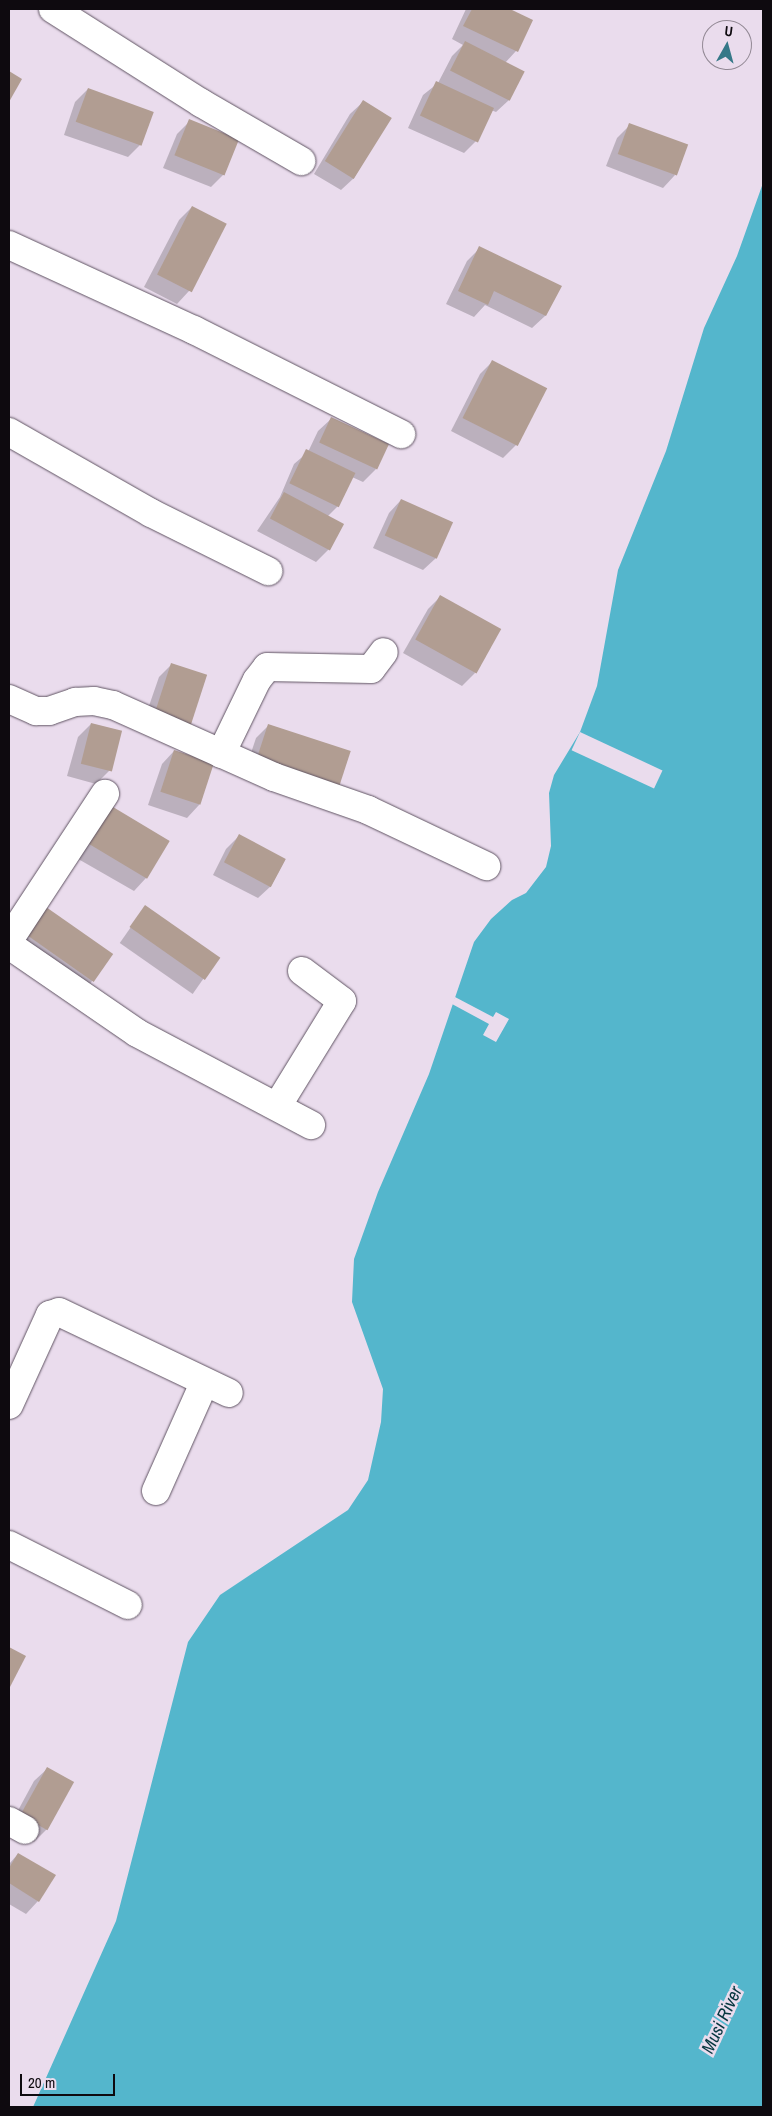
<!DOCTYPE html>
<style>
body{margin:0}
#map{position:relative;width:772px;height:2116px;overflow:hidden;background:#eadced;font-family:"Archivo Narrow",sans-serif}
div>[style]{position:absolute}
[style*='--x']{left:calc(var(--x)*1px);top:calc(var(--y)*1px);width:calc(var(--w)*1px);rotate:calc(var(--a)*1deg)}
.water>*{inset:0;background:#54b6cc}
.pier>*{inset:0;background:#eadced;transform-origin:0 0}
.shadow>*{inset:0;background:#0003;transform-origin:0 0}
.building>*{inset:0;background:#b19d92;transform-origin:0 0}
.roads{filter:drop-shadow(0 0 1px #605463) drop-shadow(0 0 1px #605463)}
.minor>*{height:28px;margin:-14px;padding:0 14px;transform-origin:14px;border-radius:14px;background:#fff}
span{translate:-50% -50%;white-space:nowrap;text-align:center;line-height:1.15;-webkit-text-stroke:5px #eadced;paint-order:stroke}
.water-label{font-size:18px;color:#073740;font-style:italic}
.frame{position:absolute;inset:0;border:10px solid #0e0a0f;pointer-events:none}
.north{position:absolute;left:702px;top:20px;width:50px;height:50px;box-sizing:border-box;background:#eadced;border:1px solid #928894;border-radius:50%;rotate:7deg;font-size:14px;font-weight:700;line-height:20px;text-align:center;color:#0e0a0f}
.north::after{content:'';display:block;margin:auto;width:18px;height:22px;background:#357888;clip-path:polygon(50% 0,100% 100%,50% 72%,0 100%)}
.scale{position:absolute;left:20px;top:2074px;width:95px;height:22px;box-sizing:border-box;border:2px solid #0e0a0f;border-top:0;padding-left:6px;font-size:15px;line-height:18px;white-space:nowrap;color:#0e0a0f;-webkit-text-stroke:4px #eadced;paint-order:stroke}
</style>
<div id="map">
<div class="water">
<i style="clip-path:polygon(763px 183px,763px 2107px,33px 2107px,116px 1921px,188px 1642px,220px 1595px,348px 1510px,368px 1480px,381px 1422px,383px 1389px,352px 1302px,354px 1259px,378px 1192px,429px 1074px,474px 942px,491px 919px,512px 900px,526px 893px,546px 867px,551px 846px,549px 793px,554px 775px,580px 732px,597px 686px,618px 570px,666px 451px,704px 328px,737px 256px)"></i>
</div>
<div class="pier">
<i style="left:580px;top:732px;width:91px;height:20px;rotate:25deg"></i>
<i style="clip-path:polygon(455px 997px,493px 1017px,496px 1012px,509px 1019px,496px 1042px,483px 1035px,489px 1024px,452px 1004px)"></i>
</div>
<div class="shadow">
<i style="clip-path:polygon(466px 9px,507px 9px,532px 20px,516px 51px,505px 63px,509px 100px,496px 112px,491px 110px,477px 140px,464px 153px,408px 128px,423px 95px,438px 83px,452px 56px,463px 45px,452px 39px)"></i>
<i style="clip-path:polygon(88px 89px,152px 113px,140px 145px,128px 157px,64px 135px,75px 102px)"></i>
<i style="clip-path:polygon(363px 102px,390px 118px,354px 178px,341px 190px,314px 174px,350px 114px)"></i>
<i style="clip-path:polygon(190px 121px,224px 174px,211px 187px,163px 168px,177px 134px)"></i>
<i style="clip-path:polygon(630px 125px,675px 175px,663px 188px,606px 166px,617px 138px)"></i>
<i style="clip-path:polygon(192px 207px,189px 291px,177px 304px,144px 287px,179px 220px)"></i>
<i style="clip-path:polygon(480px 248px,560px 287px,545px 316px,532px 328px,485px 305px,474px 317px,446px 304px,467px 261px)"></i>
<i style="clip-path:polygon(493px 361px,516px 445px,503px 458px,451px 431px,480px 374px)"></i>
<i style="clip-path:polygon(331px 419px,376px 469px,363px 482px,352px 477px,338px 506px,328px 516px,329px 549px,316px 562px,257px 531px,280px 497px,294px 464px,308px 452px,318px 431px)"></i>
<i style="clip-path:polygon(401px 500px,451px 522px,436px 558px,423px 570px,373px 548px,389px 513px)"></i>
<i style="clip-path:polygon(441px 596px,475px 673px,462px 686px,403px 653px,428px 609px)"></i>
<i style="clip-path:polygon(172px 664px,205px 676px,141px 729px,159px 677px)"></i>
<i style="clip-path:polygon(91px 724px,109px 771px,96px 784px,67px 776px,78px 737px)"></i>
<i style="clip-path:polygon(269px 725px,349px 752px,243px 777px,256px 738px)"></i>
<i style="clip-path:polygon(174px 751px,213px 764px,199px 805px,187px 818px,148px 805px,162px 764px)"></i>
<i style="clip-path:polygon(95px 818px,169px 841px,146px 878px,134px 891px,73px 856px)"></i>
<i style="clip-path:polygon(239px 836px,285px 860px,271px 886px,258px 898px,213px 875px,226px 849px)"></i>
<i style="left:145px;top:907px;width:89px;height:44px;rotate:35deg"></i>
<i style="left:46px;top:909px;width:79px;height:50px;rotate:35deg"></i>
<i style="clip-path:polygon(47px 1769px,47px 1829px,34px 1842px,9px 1827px,34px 1781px)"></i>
<i style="clip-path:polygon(18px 1854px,38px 1901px,26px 1914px,9px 1904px,9px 1864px)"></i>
</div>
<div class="building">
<i style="clip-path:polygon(472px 9px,510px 9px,533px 20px,518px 52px,463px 26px)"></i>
<i style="left:465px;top:41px;width:67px;height:33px;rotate:27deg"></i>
<i style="clip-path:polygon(9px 71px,22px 79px,9px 102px)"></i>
<i style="left:436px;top:81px;width:64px;height:38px;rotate:25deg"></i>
<i style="left:88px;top:88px;width:70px;height:36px;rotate:20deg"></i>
<i style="left:363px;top:100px;width:34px;height:72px;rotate:32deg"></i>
<i style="left:189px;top:119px;width:54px;height:39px;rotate:22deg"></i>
<i style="left:629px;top:123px;width:63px;height:33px;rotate:20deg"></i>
<i style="left:192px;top:206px;width:39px;height:77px;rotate:27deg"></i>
<i style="clip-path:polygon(479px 246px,562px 286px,546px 316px,494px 291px,488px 305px,458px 291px)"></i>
<i style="left:492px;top:360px;width:62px;height:65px;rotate:27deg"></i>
<i style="left:331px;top:417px;width:64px;height:28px;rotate:25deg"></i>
<i style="left:306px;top:449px;width:55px;height:38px;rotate:26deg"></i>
<i style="left:284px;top:492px;width:68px;height:30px;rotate:28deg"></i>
<i style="left:401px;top:499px;width:57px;height:40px;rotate:24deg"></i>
<i style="left:440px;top:595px;width:70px;height:51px;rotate:29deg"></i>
<i style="left:171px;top:663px;width:38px;height:57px;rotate:18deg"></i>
<i style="left:91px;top:723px;width:32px;height:42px;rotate:14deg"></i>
<i style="left:268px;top:724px;width:87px;height:43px;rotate:18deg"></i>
<i style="left:174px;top:750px;width:42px;height:44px;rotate:18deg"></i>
<i style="left:108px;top:804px;width:72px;height:44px;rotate:31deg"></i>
<i style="left:239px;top:834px;width:53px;height:32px;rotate:28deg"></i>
<i style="left:145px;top:905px;width:92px;height:27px;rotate:35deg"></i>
<i style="left:46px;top:907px;width:82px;height:34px;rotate:35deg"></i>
<i style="clip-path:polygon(9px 1647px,26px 1656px,10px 1687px,9px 1686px)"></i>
<i style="left:47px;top:1767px;width:31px;height:55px;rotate:29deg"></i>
<i style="clip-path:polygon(18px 1853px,56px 1875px,39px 1902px,9px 1883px,9px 1868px)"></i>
</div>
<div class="roads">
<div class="minor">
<i style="--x:53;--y:9;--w:175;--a:32.4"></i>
<i style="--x:201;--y:103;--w:116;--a:30.1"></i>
<i style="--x:9;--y:245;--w:204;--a:24.7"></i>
<i style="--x:194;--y:330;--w:232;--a:26.7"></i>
<i style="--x:9;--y:432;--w:163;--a:29.7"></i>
<i style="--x:151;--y:513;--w:131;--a:26.4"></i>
<i style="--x:9;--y:699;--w:30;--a:24"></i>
<i style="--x:36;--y:711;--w:13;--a:0"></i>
<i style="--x:49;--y:711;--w:28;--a:-19"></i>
<i style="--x:75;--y:702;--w:19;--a:-3"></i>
<i style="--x:94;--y:701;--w:19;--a:12"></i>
<i style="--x:113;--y:705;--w:176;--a:24.1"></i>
<i style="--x:274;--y:777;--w:100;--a:19.3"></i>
<i style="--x:368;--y:810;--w:131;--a:25.4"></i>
<i style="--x:221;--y:754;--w:82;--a:-64.1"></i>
<i style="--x:257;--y:680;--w:16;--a:-52"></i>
<i style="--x:267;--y:667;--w:104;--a:1.1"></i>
<i style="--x:371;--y:669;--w:21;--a:-53"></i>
<i style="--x:9;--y:940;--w:175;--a:-56.7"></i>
<i style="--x:9;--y:945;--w:155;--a:34.5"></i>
<i style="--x:137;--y:1033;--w:197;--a:27.9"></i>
<i style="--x:278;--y:1105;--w:122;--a:-58.4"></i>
<i style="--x:342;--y:1001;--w:50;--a:-143.1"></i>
<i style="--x:9;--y:1405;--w:99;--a:-65.5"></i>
<i style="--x:50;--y:1315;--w:9;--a:-18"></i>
<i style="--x:59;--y:1312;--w:188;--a:25.5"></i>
<i style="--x:156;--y:1491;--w:118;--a:-66"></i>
<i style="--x:9;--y:1545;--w:133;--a:26.8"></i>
<i style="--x:9;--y:1821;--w:18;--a:29"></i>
</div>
</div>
<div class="water-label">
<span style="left:722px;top:2020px;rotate:-65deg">Musi River</span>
</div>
<div class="frame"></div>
<div class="north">U</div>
<div class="scale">20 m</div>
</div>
